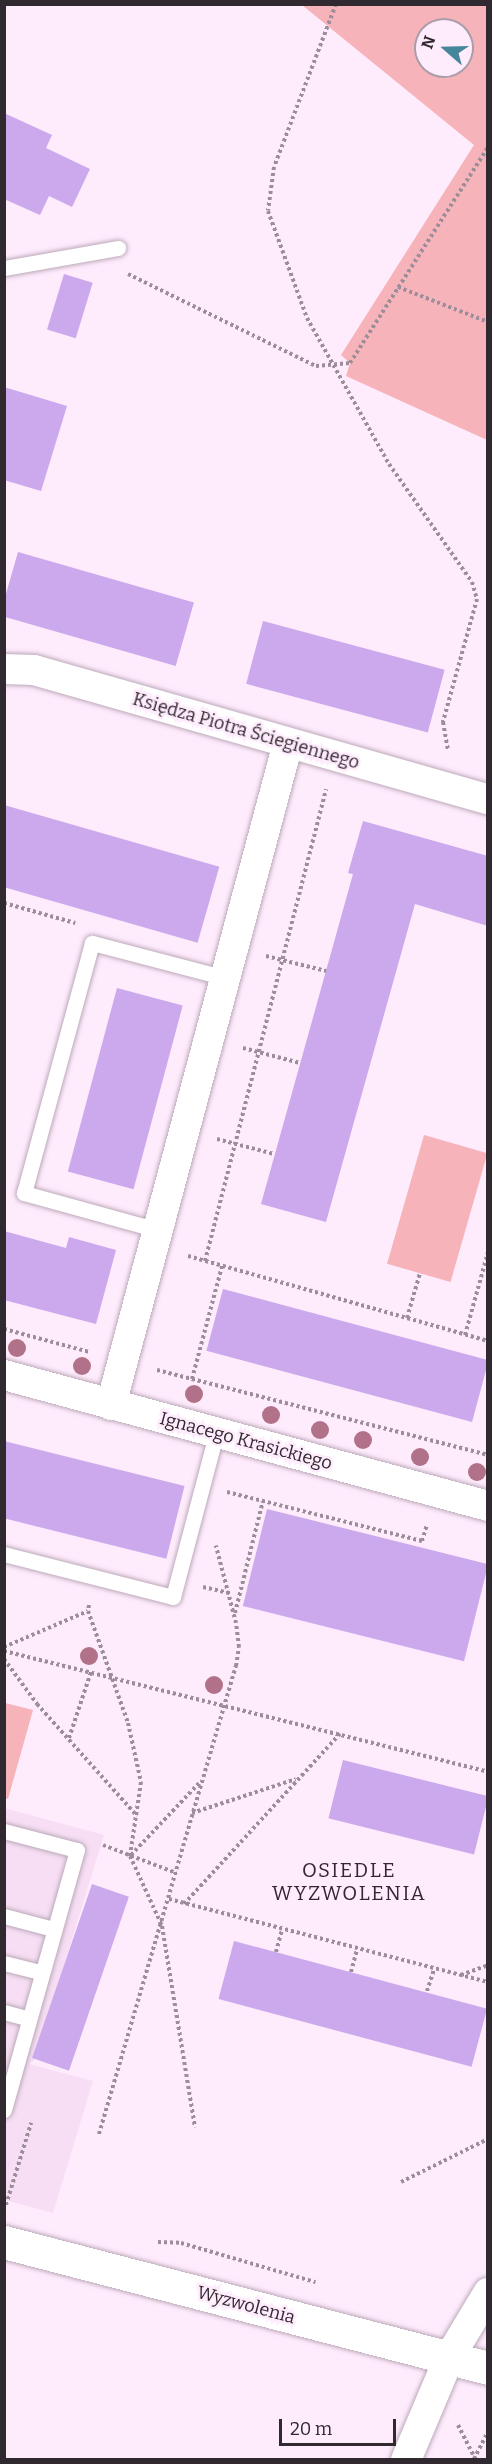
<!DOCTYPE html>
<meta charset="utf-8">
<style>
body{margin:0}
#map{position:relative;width:492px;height:2464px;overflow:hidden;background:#feebfc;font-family:Bitter,serif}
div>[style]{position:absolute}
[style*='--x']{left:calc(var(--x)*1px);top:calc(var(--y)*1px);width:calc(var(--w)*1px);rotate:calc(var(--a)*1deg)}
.built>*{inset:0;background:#f7def4}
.green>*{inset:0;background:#f6b3b9;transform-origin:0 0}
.building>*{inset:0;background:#cca8ed;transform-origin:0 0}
.path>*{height:4px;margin-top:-2px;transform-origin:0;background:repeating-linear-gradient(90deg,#9b8d99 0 3px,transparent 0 6px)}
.roads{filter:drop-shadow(0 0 2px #bcaaba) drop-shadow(0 0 2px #bcaaba)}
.lane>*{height:15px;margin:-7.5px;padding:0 7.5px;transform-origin:7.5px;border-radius:7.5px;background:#fff}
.street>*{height:30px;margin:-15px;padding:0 15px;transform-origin:15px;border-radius:15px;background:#fff}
.secondary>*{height:33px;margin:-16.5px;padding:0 16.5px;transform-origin:16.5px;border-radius:16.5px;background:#fff}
.trees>*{width:18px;height:18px;margin:-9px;border-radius:50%;background:#b17188}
span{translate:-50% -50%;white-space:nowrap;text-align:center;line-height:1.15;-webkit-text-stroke:5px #feebfc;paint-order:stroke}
.street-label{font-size:18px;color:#30292f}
.neighbourhood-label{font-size:20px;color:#332532;letter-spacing:1.5px}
.frame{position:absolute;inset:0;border:6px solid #30292f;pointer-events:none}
.north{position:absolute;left:414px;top:18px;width:60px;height:60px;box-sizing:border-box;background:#feebfc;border:2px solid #ac9daa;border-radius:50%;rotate:290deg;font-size:16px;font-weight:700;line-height:24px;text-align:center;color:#30292f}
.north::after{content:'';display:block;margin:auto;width:21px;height:27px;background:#46869a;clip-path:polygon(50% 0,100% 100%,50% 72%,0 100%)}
.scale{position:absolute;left:279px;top:2419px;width:117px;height:27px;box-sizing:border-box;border:3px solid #30292f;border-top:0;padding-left:8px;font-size:18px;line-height:21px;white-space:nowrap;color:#30292f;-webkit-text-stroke:4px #feebfc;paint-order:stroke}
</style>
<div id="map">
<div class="built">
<i style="clip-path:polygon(4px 1808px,104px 1835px,35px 2059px,29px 2064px,93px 2081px,53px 2213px,5px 2200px)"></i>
</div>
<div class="green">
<i style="clip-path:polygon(evenodd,302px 5px,487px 5px,487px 440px,346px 376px,350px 363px,341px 355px,474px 145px,302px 5px,426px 30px,462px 30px,462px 66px,426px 66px,426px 30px)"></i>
<i style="left:424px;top:1135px;width:66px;height:134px;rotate:16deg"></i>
<i style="clip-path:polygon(5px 1703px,33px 1710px,8px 1799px,4px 1798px)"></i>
</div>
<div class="building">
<i style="clip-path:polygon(4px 113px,52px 135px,46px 148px,90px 169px,72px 207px,49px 196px,40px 215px,4px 199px)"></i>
<i style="left:64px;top:274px;width:30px;height:58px;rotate:17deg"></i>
<i style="clip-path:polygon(4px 387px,67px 406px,41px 491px,4px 480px)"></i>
<i style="left:18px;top:552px;width:183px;height:66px;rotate:16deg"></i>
<i style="left:263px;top:621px;width:188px;height:65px;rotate:15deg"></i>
<i style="left:4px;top:805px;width:224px;height:79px;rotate:16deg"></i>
<i style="clip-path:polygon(363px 821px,488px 856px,488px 926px,415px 904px,326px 1222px,261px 1204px,353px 874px,348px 873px)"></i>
<i style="left:117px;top:988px;width:68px;height:190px;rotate:15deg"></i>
<i style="clip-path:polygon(4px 1231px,66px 1248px,69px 1237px,116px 1250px,96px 1324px,4px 1300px)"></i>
<i style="left:223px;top:1289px;width:275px;height:64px;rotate:15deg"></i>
<i style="left:4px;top:1441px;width:186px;height:75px;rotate:14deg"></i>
<i style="left:267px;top:1509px;width:228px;height:100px;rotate:14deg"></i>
<i style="left:343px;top:1760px;width:150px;height:60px;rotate:14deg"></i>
<i style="left:92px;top:1884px;width:39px;height:184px;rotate:19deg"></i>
<i style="left:234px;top:1941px;width:262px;height:60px;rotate:15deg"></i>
</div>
<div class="path">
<i style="--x:336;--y:4;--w:174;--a:110.8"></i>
<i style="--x:274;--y:167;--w:44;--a:97.8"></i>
<i style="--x:268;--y:211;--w:114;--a:70"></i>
<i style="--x:307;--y:318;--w:167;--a:60.7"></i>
<i style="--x:389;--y:464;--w:144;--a:54.9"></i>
<i style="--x:472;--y:582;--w:18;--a:74"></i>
<i style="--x:477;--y:599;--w:128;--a:105.5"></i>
<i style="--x:443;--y:722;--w:28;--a:80"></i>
<i style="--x:128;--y:274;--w:209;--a:26.1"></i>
<i style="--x:316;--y:366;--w:34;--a:-5"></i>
<i style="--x:350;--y:363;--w:256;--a:-57.4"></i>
<i style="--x:398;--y:287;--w:97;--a:21.3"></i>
<i style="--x:4;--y:903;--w:74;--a:15.7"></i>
<i style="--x:266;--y:956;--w:62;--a:14"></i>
<i style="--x:243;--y:1048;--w:59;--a:14.7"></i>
<i style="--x:217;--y:1139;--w:59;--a:14.7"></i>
<i style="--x:188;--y:1256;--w:312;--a:15.8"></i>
<i style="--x:205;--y:1261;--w:487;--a:-75.6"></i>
<i style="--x:407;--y:1318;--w:47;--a:-73.9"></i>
<i style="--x:4;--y:1329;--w:88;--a:15.1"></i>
<i style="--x:465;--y:1335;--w:86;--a:-74.5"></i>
<i style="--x:157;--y:1370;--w:342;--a:14.4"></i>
<i style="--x:192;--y:1379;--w:117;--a:-75.1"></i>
<i style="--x:227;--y:1492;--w:201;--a:14.1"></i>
<i style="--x:422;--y:1541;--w:17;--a:-73"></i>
<i style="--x:203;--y:1587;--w:28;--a:13"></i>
<i style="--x:89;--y:1605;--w:6;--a:99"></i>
<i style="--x:88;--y:1611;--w:119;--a:70.3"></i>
<i style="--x:128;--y:1723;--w:60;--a:77.6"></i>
<i style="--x:141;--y:1782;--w:75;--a:98.5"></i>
<i style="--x:130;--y:1856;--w:77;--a:65.4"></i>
<i style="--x:162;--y:1926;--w:204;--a:80.7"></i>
<i style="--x:235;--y:1613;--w:115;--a:-76"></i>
<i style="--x:4;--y:1647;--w:91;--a:-23.2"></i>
<i style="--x:4;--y:1651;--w:499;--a:14"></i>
<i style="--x:4;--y:1659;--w:56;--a:53.7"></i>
<i style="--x:37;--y:1704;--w:150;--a:48.2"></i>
<i style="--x:69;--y:1738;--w:70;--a:-71.6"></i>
<i style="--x:192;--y:1813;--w:109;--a:-18.1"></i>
<i style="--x:103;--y:1845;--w:78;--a:21"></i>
<i style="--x:131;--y:1855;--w:100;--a:-46.6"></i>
<i style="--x:169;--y:1899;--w:330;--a:14.6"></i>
<i style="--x:184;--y:1904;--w:231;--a:-47.5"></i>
<i style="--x:276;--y:1952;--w:23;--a:-75"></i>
<i style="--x:351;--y:1972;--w:24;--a:-75"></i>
<i style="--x:461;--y:1975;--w:29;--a:-20"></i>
<i style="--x:427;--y:1991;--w:23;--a:-72"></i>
<i style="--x:99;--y:2134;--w:488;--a:-73.7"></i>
<i style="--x:236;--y:1666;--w:19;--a:-81"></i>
<i style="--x:239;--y:1647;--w:24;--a:-97"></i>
<i style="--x:236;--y:1623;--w:80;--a:-104.6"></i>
<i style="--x:401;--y:2182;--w:97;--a:-26.3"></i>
<i style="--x:6;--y:2205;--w:86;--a:-73"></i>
<i style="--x:158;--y:2242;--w:23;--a:2"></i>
<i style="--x:181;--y:2243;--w:140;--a:16.2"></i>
<i style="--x:458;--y:2425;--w:39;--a:63"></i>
<i style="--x:474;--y:2459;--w:31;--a:-63"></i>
</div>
<div class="roads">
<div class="lane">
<i style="--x:4;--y:268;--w:116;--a:-10"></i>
<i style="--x:158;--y:1230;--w:139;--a:-164.6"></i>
<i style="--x:24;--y:1193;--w:259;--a:-74.8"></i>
<i style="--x:92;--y:943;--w:138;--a:14.6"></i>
<i style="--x:4;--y:1554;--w:174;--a:14.3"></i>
<i style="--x:173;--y:1597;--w:169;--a:-75.2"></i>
<i style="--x:4;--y:1831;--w:75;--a:14.6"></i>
<i style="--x:77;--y:1850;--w:270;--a:105.7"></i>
<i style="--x:4;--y:1916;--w:51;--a:14.9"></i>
<i style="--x:4;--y:1963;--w:38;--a:14"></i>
<i style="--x:4;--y:2012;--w:24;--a:15"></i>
</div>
<div class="street">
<i style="--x:4;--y:669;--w:30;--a:2"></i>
<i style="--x:34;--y:670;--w:472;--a:15.9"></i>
<i style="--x:4;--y:1375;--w:501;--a:15.14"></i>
<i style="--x:111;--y:1405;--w:685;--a:-75.03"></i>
<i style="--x:406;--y:2460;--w:111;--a:-67.1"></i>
<i style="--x:449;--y:2358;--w:76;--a:-59"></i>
</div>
<div class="secondary">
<i style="--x:4;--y:2242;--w:500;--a:14.59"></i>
</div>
</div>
<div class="trees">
<i style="left:17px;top:1348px"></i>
<i style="left:82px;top:1366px"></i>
<i style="left:194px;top:1394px"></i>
<i style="left:271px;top:1415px"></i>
<i style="left:320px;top:1430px"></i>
<i style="left:363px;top:1440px"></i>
<i style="left:420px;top:1457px"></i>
<i style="left:477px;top:1472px"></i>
<i style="left:89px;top:1656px"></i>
<i style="left:214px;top:1685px"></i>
</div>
<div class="street-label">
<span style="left:246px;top:731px;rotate:16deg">Księdza Piotra Ściegiennego</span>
<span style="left:246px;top:1441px;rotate:15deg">Ignacego Krasickiego</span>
<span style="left:246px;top:2305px;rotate:15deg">Wyzwolenia</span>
</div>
<div class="neighbourhood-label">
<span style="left:349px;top:1882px">OSIEDLE<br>WYZWOLENIA</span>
</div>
<div class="frame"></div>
<div class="north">N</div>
<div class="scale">20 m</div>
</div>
